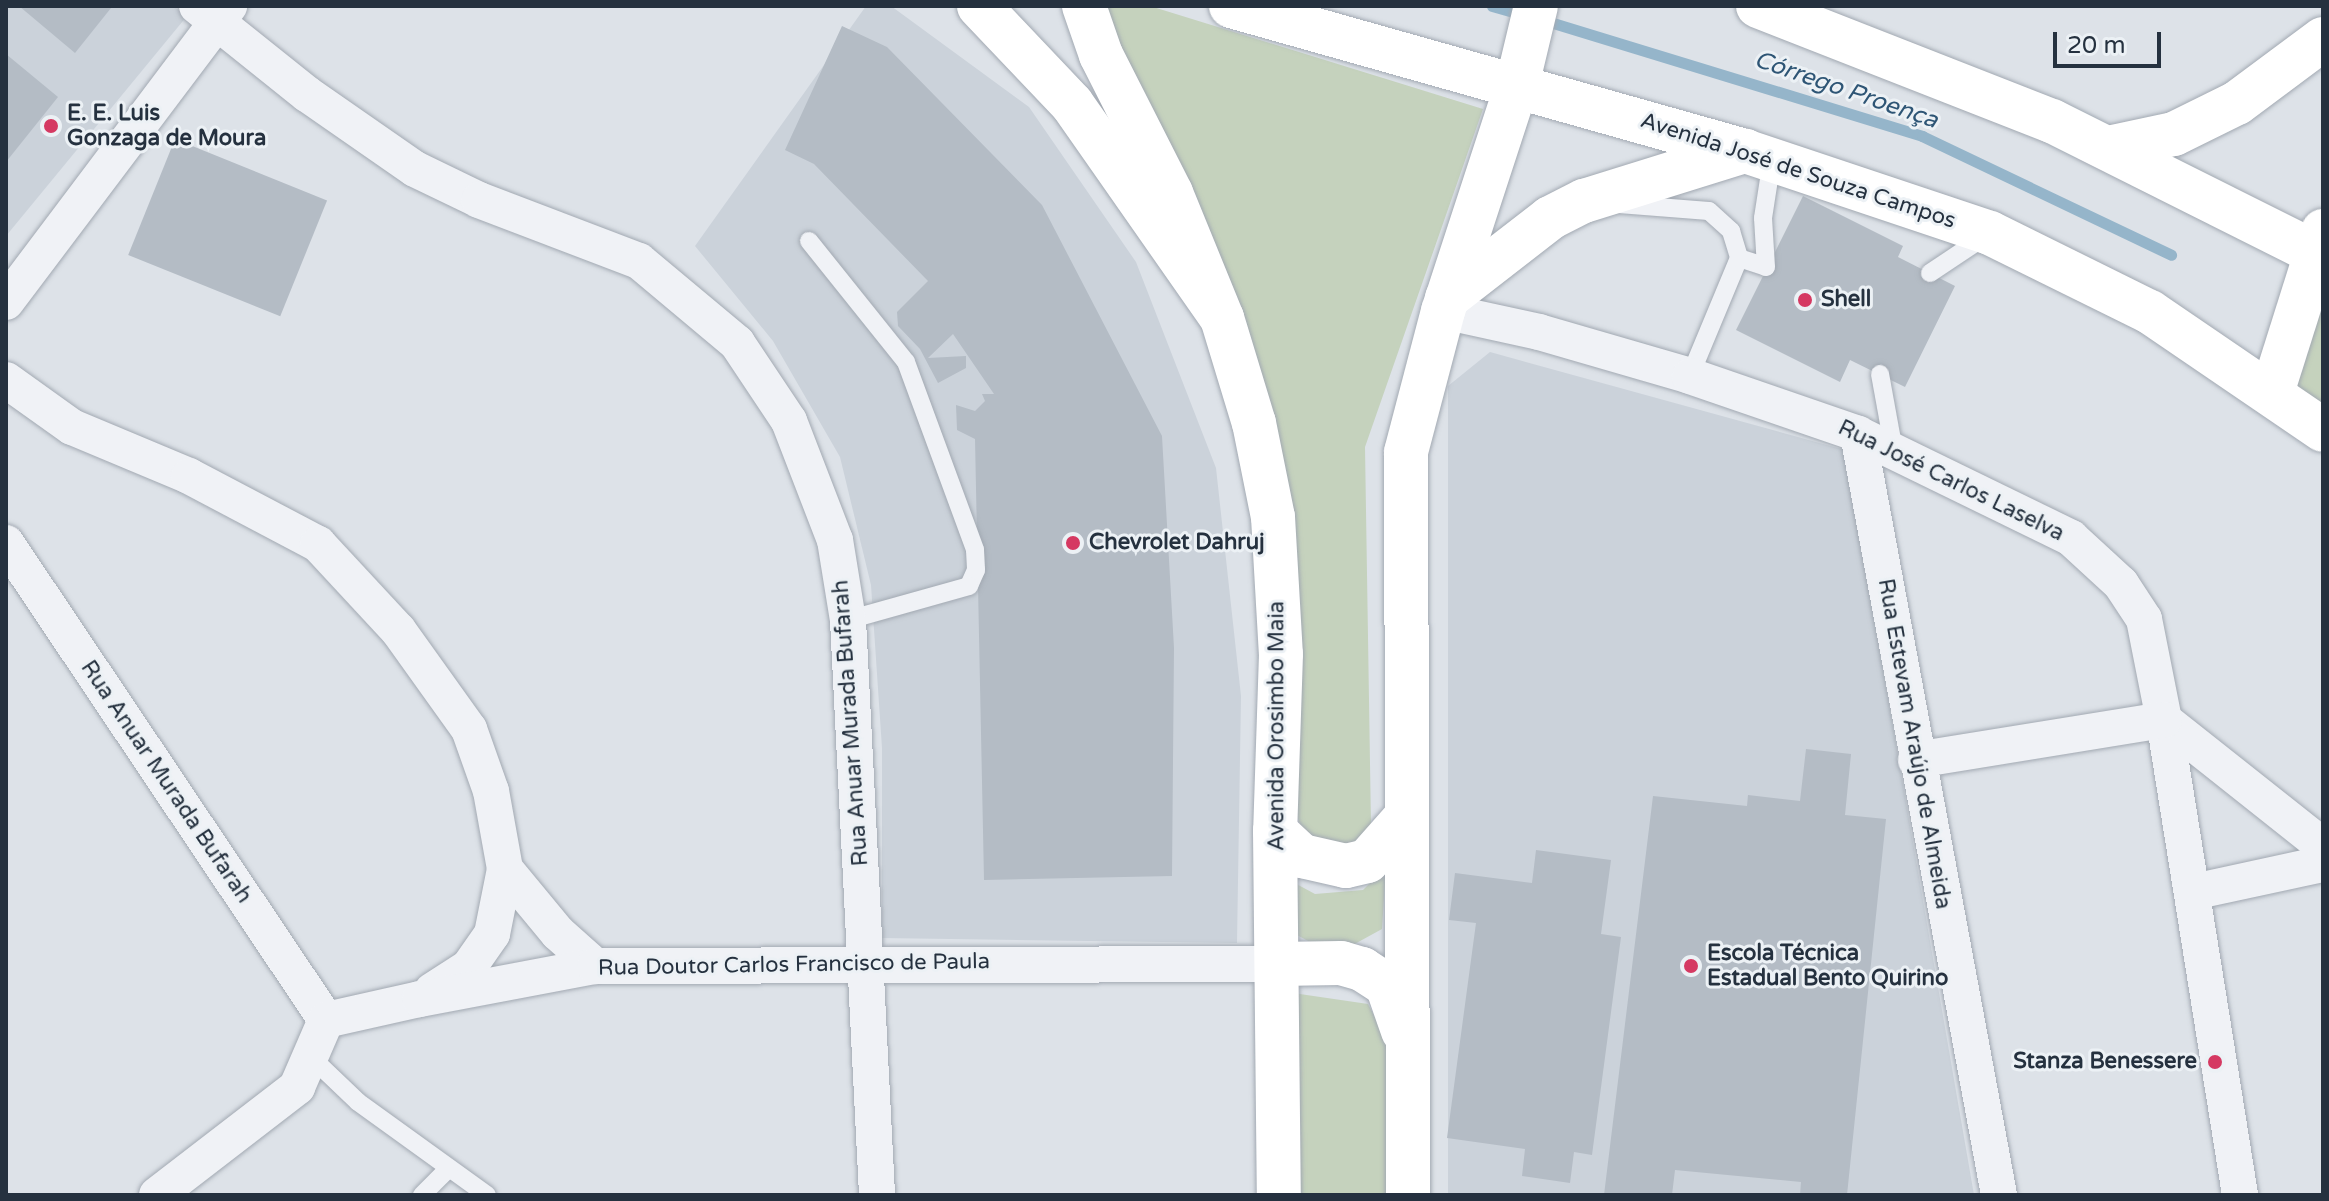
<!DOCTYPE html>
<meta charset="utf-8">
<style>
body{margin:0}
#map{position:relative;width:2329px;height:1201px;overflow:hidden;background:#dde2e8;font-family:"Varela Round",sans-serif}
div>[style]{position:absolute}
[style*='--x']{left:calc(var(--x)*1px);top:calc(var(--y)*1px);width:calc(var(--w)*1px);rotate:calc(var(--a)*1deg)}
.built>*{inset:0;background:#cbd2da}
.green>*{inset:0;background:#c5d2bd}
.stream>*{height:11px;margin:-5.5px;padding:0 5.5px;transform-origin:5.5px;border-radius:5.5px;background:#95b5ca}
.building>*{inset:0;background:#b4bcc5;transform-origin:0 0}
.roads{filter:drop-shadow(0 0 2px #a2a9b2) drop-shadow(0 0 2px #a2a9b2)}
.lane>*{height:18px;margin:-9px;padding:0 9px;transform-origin:9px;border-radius:9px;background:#f0f2f6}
.street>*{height:36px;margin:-18px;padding:0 18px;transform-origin:18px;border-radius:18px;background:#f0f2f6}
.secondary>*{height:44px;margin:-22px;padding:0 22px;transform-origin:22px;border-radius:22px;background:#fff}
.primary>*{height:44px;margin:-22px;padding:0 22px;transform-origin:22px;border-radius:22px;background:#fff}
.highway>*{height:44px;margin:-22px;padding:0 22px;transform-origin:22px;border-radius:22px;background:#fff}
.dots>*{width:22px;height:22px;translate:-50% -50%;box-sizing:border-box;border:4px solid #ecf1f5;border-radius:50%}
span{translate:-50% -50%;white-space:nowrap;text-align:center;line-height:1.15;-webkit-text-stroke:6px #ecf1f5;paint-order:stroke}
.poi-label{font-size:22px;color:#25313f;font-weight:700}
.left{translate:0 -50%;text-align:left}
.right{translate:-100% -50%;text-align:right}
.street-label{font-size:22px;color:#25313f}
.water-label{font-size:24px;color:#2e5575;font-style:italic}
.frame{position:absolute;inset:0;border:8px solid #25313f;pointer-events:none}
.scale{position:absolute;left:2053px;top:32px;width:108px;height:36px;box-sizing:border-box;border:4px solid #25313f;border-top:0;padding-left:10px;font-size:24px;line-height:28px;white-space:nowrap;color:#25313f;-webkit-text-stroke:6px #ecf1f5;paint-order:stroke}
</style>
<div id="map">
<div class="built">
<i style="clip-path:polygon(6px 6px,173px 6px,187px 16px,6px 236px)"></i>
<i style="clip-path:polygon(866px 6px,891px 6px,1029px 107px,1136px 262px,1216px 468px,1241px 696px,1237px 943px,882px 938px,882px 748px,871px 585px,840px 457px,773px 341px,695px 246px)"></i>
<i style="clip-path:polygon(1490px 352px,1845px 450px,1974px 1195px,1448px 1195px,1448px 386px)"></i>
</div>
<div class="green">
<i style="clip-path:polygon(1107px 6px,1150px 6px,1483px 109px,1365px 447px,1371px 826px,1349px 848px,1305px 837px,1294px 808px,1292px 559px,1175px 164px,1115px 35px)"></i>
<i style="clip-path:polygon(2323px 292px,2323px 418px,2288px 389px)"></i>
<i style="clip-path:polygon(1386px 867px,1382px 929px,1351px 946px,1312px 943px,1291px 932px,1289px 880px,1315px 894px,1363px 890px)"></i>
<i style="clip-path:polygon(1293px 993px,1368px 1004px,1390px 1045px,1392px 1195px,1294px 1195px)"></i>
</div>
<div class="stream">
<i style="--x:1492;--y:6;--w:32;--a:16"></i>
<i style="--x:1540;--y:19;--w:400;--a:17"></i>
<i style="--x:1922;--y:136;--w:276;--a:25.5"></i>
</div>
<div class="building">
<i style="clip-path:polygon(19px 6px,109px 6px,111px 8px,75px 53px)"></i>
<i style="clip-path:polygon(842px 26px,887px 47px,1042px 205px,1162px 436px,1174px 648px,1172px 876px,984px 880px,975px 439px,957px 430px,956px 405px,975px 411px,985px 401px,982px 394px,994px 394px,953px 334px,928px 358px,966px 356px,966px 368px,938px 383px,920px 349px,898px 326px,897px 312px,928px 281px,814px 164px,785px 150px)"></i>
<i style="clip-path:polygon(6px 54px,58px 97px,6px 162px)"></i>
<i style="left:175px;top:139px;width:164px;height:125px;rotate:22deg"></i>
<i style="clip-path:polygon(1803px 196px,1903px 246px,1898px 257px,1955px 286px,1905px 387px,1850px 360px,1840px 382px,1736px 330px)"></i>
<i style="clip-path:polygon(1806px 749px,1851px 754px,1845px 815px,1886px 819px,1847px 1195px,1800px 1195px,1801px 1182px,1675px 1170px,1672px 1195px,1604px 1195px,1653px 796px,1747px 806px,1748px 795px,1800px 801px)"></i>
<i style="clip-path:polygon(1536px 850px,1611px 860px,1601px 934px,1621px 937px,1592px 1155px,1574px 1152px,1570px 1183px,1522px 1176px,1525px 1149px,1447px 1138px,1476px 923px,1449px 920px,1455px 873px,1532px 883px)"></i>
</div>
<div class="roads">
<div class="lane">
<i style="--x:1619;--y:204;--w:90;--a:4.4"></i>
<i style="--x:1709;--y:211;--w:30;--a:42"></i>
<i style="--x:1731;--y:231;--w:28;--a:73"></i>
<i style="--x:1739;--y:258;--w:128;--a:112.6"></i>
<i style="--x:809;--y:241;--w:155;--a:51.3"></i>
<i style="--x:906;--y:362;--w:200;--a:69.8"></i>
<i style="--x:975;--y:550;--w:20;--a:87"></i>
<i style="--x:976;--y:570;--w:17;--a:114"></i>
<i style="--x:969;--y:586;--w:126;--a:164.3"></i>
<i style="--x:1739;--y:258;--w:28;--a:18"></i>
<i style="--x:1766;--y:267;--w:49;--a:-93.5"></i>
<i style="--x:1763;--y:218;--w:59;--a:-81.2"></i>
<i style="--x:1930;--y:273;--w:69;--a:-33.7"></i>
<i style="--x:1880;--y:374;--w:78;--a:79.7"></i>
<i style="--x:313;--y:1059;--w:62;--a:43.7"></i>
<i style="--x:358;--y:1102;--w:159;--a:35.8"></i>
<i style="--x:422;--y:1195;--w:38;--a:-45"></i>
</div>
<div class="street">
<i style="--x:197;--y:6;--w:141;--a:38.7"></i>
<i style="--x:307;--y:94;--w:131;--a:34.8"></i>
<i style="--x:415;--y:169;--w:71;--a:25.8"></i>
<i style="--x:479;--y:200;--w:171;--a:20.9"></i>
<i style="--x:639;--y:261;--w:128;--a:39.9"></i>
<i style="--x:737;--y:343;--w:94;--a:56.3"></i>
<i style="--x:789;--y:421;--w:128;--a:68.9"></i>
<i style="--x:835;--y:540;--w:81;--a:80.8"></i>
<i style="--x:848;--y:620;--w:576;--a:87.11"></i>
<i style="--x:6;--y:302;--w:371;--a:-53"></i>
<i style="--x:1443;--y:311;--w:98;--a:12.3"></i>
<i style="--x:1539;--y:332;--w:157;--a:16.2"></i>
<i style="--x:1690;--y:376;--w:178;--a:19"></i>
<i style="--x:1858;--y:434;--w:237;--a:26"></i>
<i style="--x:2071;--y:538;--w:68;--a:42.6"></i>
<i style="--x:2121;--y:584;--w:42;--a:56.7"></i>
<i style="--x:2144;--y:619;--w:103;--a:78.8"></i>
<i style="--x:2164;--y:720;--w:481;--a:80.9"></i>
<i style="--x:6;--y:380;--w:81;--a:35.5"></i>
<i style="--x:72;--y:427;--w:127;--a:22.7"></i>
<i style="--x:189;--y:476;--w:146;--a:27.8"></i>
<i style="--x:318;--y:544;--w:117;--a:47.1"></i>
<i style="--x:398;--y:630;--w:122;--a:54.4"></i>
<i style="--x:469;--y:729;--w:66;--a:70.5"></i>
<i style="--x:491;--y:791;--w:79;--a:79.8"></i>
<i style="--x:505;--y:869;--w:66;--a:101.3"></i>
<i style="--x:492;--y:934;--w:40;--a:124.9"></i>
<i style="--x:469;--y:967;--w:44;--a:147"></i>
<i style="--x:1858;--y:434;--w:774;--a:79.5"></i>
<i style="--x:6;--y:543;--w:574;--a:56.14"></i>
<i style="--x:2164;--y:720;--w:203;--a:38.4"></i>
<i style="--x:1916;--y:760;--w:251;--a:-9.2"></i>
<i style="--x:505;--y:869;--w:83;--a:50.4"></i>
<i style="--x:558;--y:933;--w:50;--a:41.7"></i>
<i style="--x:2193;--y:892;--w:133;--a:-12.2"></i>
<i style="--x:157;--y:1195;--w:177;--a:-37.6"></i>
<i style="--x:297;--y:1087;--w:73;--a:-66.6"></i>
<i style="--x:326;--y:1020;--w:96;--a:-12.6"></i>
<i style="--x:420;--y:999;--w:178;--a:-10.7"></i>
<i style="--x:595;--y:966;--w:682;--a:-0.17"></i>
</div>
<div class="secondary">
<i style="--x:2108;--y:148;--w:67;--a:-12"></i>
<i style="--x:2174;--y:134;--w:70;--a:-26.2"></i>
<i style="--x:2237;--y:103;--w:107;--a:-36.7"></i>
<i style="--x:2272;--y:393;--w:170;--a:-72.5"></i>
</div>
<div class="primary">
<i style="--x:1084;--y:6;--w:52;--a:70.9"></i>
<i style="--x:1101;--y:55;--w:155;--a:63.1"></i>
<i style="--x:1171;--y:193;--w:135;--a:67.8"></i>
<i style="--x:1222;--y:318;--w:110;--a:73.1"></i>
<i style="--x:1254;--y:423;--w:96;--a:78.6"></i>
<i style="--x:1273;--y:517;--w:137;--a:86.7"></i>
<i style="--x:1281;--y:654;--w:177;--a:91.9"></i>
<i style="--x:1275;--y:831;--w:364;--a:89.4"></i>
<i style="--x:1275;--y:831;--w:37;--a:43"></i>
<i style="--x:1302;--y:856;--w:45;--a:12.8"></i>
<i style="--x:1346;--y:866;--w:22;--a:-13"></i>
<i style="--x:1367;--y:861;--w:57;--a:-48.5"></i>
<i style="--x:1277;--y:964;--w:64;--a:-0.9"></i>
<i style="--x:1341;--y:963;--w:22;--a:16"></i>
<i style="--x:1362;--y:969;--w:30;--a:33"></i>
<i style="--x:1387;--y:985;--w:49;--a:70.8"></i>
<i style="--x:1408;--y:1195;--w:743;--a:-90.15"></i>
<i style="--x:1406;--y:452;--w:146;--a:-75.3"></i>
<i style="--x:1443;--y:311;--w:238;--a:-71.9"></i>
<i style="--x:1517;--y:85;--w:81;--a:-76.5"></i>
</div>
<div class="highway">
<i style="--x:979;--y:6;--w:135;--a:46.5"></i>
<i style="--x:1072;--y:104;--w:261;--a:55"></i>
<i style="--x:1231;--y:6;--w:534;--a:15.75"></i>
<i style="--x:1745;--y:151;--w:258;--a:18.5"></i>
<i style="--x:1990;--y:233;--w:178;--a:26.3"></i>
<i style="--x:2150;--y:312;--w:209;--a:34.3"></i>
<i style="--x:1758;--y:6;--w:316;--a:21.4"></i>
<i style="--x:2052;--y:121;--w:303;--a:26.6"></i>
<i style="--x:1447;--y:298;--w:130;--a:-37.8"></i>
<i style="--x:1550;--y:218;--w:38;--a:-27"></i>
<i style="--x:1584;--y:201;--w:169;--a:-17.3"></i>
</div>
</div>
<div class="dots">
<i style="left:51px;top:126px;background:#d53962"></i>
<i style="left:1805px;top:300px;background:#d53962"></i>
<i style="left:1073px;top:543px;background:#d53962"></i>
<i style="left:1691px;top:966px;background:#d53962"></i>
<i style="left:2215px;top:1062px;background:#d53962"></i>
</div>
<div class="poi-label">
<span class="left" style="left:67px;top:126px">E. E. Luis<br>Gonzaga de Moura</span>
<span class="left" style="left:1821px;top:300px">Shell</span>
<span class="left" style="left:1089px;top:543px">Chevrolet Dahruj</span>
<span class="left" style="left:1707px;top:966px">Escola Técnica<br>Estadual Bento Quirino</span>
<span class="right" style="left:2197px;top:1062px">Stanza Benessere</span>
</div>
<div class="street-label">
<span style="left:1798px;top:171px;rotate:18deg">Avenida José de Souza Campos</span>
<span style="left:1951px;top:481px;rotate:26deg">Rua José Carlos Laselva</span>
<span style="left:851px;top:723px;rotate:-94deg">Rua Anuar Murada Bufarah</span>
<span style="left:1277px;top:726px;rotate:-90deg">Avenida Orosimbo Maia</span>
<span style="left:1914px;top:744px;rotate:80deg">Rua Estevam Araújo de Almeida</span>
<span style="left:166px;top:782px;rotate:56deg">Rua Anuar Murada Bufarah</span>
<span style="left:794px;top:965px;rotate:-1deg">Rua Doutor Carlos Francisco de Paula</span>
</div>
<div class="water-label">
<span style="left:1846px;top:90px;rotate:19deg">Córrego Proença</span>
</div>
<div class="frame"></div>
<div class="scale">20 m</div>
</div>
